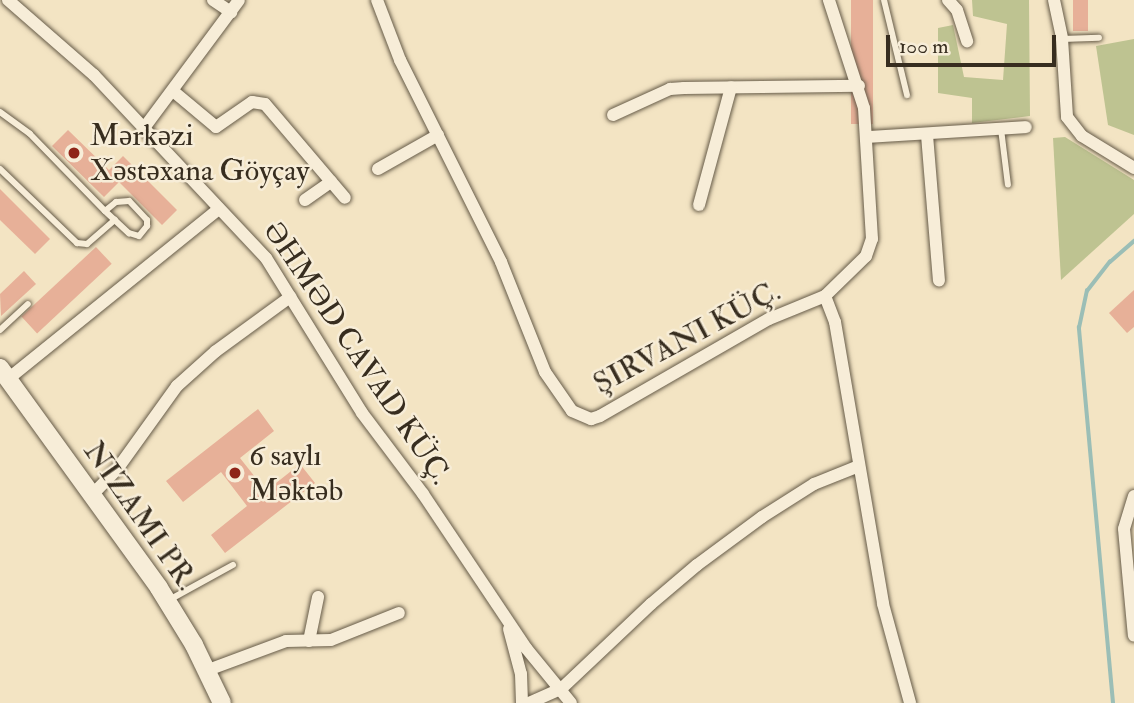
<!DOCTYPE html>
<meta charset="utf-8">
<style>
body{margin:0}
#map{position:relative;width:1134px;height:703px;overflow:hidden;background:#f3e4c3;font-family:"IM FELL Double Pica",serif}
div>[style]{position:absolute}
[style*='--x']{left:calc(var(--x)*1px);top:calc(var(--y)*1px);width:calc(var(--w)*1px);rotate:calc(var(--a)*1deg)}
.green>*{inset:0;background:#bec391}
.stream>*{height:3.5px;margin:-1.75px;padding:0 1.75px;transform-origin:1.75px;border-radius:1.75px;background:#9bbeb6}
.building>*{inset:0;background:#e7b098;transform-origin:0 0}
.roads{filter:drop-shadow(0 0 2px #665b48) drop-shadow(0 0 2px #665b48)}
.lane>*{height:6px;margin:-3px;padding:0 3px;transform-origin:3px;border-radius:3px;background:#f7edd8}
.street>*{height:12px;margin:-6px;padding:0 6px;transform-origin:6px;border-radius:6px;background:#f7edd8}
.secondary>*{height:18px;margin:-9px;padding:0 9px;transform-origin:9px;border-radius:9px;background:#f7edd8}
.dots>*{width:19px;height:19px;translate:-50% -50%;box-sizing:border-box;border:4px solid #f7edd8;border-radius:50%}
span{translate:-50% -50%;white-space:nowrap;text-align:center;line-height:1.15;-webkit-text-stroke:5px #f7edd8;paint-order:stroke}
.poi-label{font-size:30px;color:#372d1f}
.left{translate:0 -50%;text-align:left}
.street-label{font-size:30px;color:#372d1f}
.scale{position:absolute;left:886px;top:35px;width:170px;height:32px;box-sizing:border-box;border:4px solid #372d1f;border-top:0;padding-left:9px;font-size:21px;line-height:24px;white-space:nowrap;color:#372d1f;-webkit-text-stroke:5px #f7edd8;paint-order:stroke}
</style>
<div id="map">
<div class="green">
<i style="clip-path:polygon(972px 0,1029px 0,1030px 116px,972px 123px,972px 98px,938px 93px,938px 28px,953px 25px,964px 77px,1003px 80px,1007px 24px,973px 16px)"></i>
<i style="clip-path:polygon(1134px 39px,1134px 135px,1108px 125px,1096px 46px)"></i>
<i style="clip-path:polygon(1065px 137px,1134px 180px,1134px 214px,1061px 280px,1053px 138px)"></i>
</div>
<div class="stream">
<i style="--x:1113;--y:703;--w:377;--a:-95.2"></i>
<i style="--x:1079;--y:328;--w:38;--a:-78"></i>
<i style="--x:1087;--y:291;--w:37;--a:-52"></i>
<i style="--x:1110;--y:262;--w:32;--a:-41"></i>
</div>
<div class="building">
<i style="left:851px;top:0;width:22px;height:124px"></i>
<i style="left:1073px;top:0;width:15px;height:31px"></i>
<i style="clip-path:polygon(68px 130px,109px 170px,123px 156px,177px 210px,162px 225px,119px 182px,104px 197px,52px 146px)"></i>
<i style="clip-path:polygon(0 189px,50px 239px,35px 254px,0 220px)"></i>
<i style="left:96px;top:247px;width:23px;height:102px;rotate:47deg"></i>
<i style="clip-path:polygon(24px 271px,36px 284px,1px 316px,0 294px)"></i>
<i style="clip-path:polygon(1134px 290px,1134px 327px,1127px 333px,1109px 313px)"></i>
<i style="clip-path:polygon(258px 409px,274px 431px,240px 458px,266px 491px,300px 464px,315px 483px,225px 553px,211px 535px,247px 506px,221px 472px,183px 502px,166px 481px)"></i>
</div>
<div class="roads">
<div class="lane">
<i style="--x:884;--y:0;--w:98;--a:76.4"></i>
<i style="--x:1062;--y:39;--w:37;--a:-2"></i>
<i style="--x:0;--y:112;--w:37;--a:36"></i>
<i style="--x:30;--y:134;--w:107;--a:45.8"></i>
<i style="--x:105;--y:211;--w:33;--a:43"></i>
<i style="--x:129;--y:233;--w:10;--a:17"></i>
<i style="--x:139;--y:236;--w:13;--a:-51"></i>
<i style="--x:147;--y:226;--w:6;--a:-90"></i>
<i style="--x:147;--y:220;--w:26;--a:-133"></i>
<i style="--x:129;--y:201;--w:13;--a:176"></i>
<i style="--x:116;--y:202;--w:14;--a:141"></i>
<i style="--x:1001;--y:129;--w:56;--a:82.9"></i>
<i style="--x:0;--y:169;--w:107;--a:43.9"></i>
<i style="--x:77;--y:243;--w:10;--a:6"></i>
<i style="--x:87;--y:244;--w:37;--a:-41"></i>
<i style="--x:0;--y:330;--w:38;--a:-43"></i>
<i style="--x:169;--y:600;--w:73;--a:-28.7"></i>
</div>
<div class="street">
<i style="--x:8;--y:0;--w:114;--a:41.1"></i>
<i style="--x:94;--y:75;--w:251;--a:46.8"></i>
<i style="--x:266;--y:258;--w:182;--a:58.2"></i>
<i style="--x:362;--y:413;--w:101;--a:53"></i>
<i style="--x:423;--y:494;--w:185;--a:56.2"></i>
<i style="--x:526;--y:648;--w:71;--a:50.7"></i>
<i style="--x:213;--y:0;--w:22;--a:34"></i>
<i style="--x:377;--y:0;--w:64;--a:69"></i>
<i style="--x:400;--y:60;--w:226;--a:63.4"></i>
<i style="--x:501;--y:262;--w:118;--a:68.2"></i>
<i style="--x:545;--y:372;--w:47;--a:55.3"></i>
<i style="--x:572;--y:411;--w:21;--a:23"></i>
<i style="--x:591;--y:419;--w:9;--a:-18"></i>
<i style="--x:600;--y:416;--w:195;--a:-29.9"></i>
<i style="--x:769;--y:319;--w:61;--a:-22.3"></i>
<i style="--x:825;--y:296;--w:28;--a:69"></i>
<i style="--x:835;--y:322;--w:286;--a:80.3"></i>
<i style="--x:883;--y:604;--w:103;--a:74.7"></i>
<i style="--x:948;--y:0;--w:13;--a:48"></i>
<i style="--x:957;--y:10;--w:33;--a:72"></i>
<i style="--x:1054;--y:0;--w:40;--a:78"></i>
<i style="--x:1062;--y:39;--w:78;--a:86.3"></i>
<i style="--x:1067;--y:117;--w:24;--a:52"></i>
<i style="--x:1082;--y:136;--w:61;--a:31.6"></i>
<i style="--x:173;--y:91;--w:56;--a:39.9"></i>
<i style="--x:216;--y:127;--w:44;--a:-34.8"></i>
<i style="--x:252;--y:102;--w:13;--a:9"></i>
<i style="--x:265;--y:104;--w:123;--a:49.6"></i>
<i style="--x:613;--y:115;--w:63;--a:-24.5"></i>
<i style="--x:670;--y:89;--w:14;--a:-4"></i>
<i style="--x:684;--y:88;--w:175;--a:-0.7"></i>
<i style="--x:144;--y:128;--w:159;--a:-53.4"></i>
<i style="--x:927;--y:135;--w:146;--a:85.3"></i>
<i style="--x:868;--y:137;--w:158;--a:-3.6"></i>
<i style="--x:378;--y:169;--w:69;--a:-29.5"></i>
<i style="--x:305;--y:200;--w:32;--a:-35"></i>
<i style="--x:699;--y:205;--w:122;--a:-74.8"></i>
<i style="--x:825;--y:296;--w:57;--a:-44.3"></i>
<i style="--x:866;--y:256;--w:18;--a:-71"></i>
<i style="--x:872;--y:239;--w:131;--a:-93.5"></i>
<i style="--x:864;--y:108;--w:114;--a:-108"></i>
<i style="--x:8;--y:379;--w:271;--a:-38.9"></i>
<i style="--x:92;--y:495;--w:37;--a:-46"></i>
<i style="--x:118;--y:468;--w:101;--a:-54.3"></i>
<i style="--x:177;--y:386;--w:52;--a:-41.9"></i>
<i style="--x:216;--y:351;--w:92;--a:-36.1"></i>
<i style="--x:1134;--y:496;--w:34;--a:107"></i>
<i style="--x:1124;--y:529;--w:107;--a:84.7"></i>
<i style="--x:509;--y:629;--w:47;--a:75.1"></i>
<i style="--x:521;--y:674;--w:29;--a:88"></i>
<i style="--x:309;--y:641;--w:45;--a:-78.4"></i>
<i style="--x:208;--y:670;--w:83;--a:-20.4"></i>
<i style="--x:286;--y:641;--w:45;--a:-1.3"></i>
<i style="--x:331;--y:640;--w:73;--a:-21.7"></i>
<i style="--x:529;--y:703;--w:35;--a:-24"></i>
<i style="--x:561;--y:689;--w:124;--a:-43.4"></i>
<i style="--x:651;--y:604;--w:60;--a:-40.3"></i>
<i style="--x:697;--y:565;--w:81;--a:-36.4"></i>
<i style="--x:762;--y:517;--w:62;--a:-32.4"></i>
<i style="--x:814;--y:484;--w:48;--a:-21.8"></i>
</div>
<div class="secondary">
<i style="--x:0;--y:368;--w:271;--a:54.1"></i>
<i style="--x:159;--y:588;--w:67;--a:58.4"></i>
<i style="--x:194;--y:645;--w:64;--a:64.2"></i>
</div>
</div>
<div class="dots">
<i style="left:74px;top:153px;background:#8f2418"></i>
<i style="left:235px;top:473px;background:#8f2418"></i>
</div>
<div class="poi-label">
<span class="left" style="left:90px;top:153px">Mərkəzi<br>Xəstəxana Göyçay</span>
<span class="left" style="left:249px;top:473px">6 saylı<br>Məktəb</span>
</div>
<div class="street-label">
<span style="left:687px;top:338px;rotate:-28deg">ŞIRVANI KÜÇ.</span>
<span style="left:357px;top:353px;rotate:56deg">ƏHMƏD CAVAD KÜÇ.</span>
<span style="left:140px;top:516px;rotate:55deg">NIZAMI PR.</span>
</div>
<div class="scale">100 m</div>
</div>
